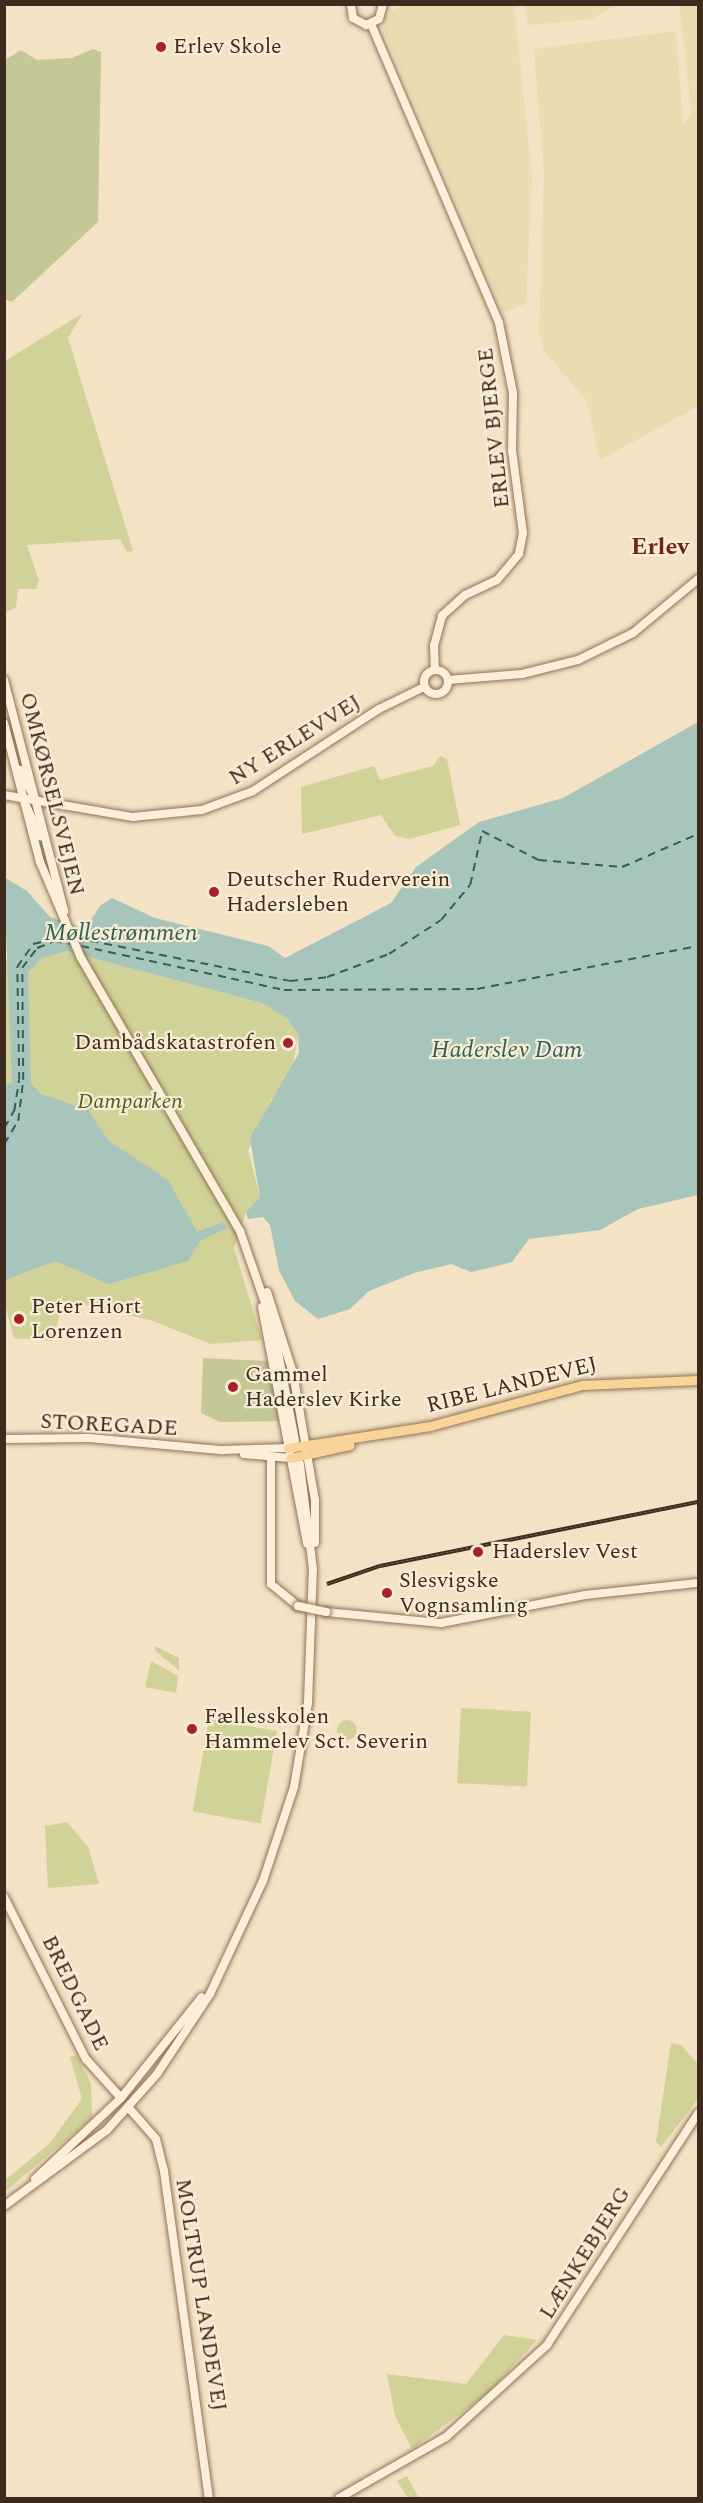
<!DOCTYPE html>
<meta charset="utf-8">
<style>
body{margin:0}
#map{position:relative;width:703px;height:2503px;overflow:hidden;background:#f3e2c4;font-family:Spectral,serif}
div>[style]{position:absolute}
[style*='--x']{left:calc(var(--x)*1px);top:calc(var(--y)*1px);width:calc(var(--w)*1px);rotate:calc(var(--a)*1deg)}
.farmland>*{inset:0;background:#e9dcb1}
.green>*{inset:0;background:#d0d297;transform-origin:0 0}
.round{border-radius:50%}
.cemetery>*{inset:0;background:#c4c796}
.water>*{inset:0;background:#a7c5ba}
.ferry>*{height:1.5px;margin-top:-0.75px;transform-origin:0;background:repeating-linear-gradient(90deg,#2c6059 0 8px,transparent 0 14px)}
.roads{filter:drop-shadow(0 0 2px #907258) drop-shadow(0 0 2px #907258)}
.tertiary>*{height:8px;margin:-4px;padding:0 4px;transform-origin:4px;border-radius:4px;background:#fcefd9}
.tertiary>.ring{margin:-4px;padding:0;box-sizing:content-box;background:none;border:8px solid #fcefd9;border-radius:50%}
.secondary>*{height:8px;margin:-4px;padding:0 4px;transform-origin:4px;border-radius:4px;background:#fcefd9}
.primary>*{height:9px;margin:-4.5px;padding:0 4.5px;transform-origin:4.5px;border-radius:4.5px;background:#f9d499}
.rail>*{height:4px;margin-top:-2px;transform-origin:0;background:repeating-linear-gradient(90deg,#f9ecd5 0 4.5px,#3e2b1e 0 9px);box-sizing:border-box;border-block:2px solid #3e2b1e}
.bridges{filter:drop-shadow(0 0 2px #907258) drop-shadow(0 0 2px #907258)}
.tertiary-bridge>*{height:8px;margin:-4px;padding:0 4px;transform-origin:4px;border-radius:4px;background:#fcefd9}
.dots>*{width:16px;height:16px;translate:-50% -50%;box-sizing:border-box;border:3px solid #f9ecd5;border-radius:50%}
span{translate:-50% -50%;white-space:nowrap;text-align:center;line-height:1.15;-webkit-text-stroke:4.5px #f9ecd5;paint-order:stroke}
.poi-label{font-size:22px;color:#3e2b1e}
.left{translate:0 -50%;text-align:left}
.right{translate:-100% -50%;text-align:right}
.street-label{font-size:22px;color:#3e2b1e}
.park-label{font-size:22px;color:#525d22;font-style:italic}
.neighbourhood-label{font-size:24px;color:#702518;font-weight:700}
.water-label{font-size:24px;color:#2c6059;font-style:italic}
.frame{position:absolute;inset:0;border:6px solid #3e2b1e;pointer-events:none}
</style>
<div id="map">
<div class="farmland">
<i style="clip-path:polygon(404px 5px,514px 5px,532px 177px,526px 304px,503px 312px,383px 29px,391px 11px)"></i>
<i style="clip-path:polygon(525px 5px,525px 4px,617px 5px,592px 19px,528px 25px)"></i>
<i style="clip-path:polygon(679px 5px,698px 5px,698px 406px,600px 460px,586px 400px,545px 352px,539px 335px,544px 173px,534px 49px,676px 31px,683px 125px,692px 114px)"></i>
</div>
<div class="green">
<i style="clip-path:polygon(83px 313px,68px 338px,133px 551px,127px 552px,120px 539px,27px 545px,39px 581px,36px 589px,18px 589px,16px 608px,5px 612px,5px 361px)"></i>
<i style="clip-path:polygon(440px 756px,447px 759px,460px 825px,410px 839px,395px 836px,381px 815px,302px 834px,301px 787px,374px 766px,380px 780px,433px 766px)"></i>
<i style="clip-path:polygon(66px 951px,262px 1003px,288px 1019px,298px 1035px,292px 1070px,271px 1100px,248px 1151px,260px 1197px,246px 1212px,234px 1248px,262px 1340px,211px 1344px,153px 1321px,82px 1304px,79px 1312px,61px 1308px,53px 1341px,14px 1338px,4px 1301px,4px 961px)"></i>
<i style="clip-path:polygon(155px 1646px,179px 1658px,179px 1670px,155px 1651px)"></i>
<i style="clip-path:polygon(151px 1661px,178px 1676px,176px 1693px,145px 1687px)"></i>
<i style="left:461px;top:1708px;width:70px;height:75px;rotate:3deg"></i>
<i style="left:209px;top:1719px;width:69px;height:94px;rotate:10deg"></i>
<i class="round" style="left:337px;top:1720px;width:20px;height:20px"></i>
<i style="clip-path:polygon(67px 1822px,88px 1847px,99px 1884px,48px 1888px,45px 1826px)"></i>
<i style="clip-path:polygon(671px 2043px,681px 2045px,698px 2064px,698px 2099px,661px 2147px,656px 2142px)"></i>
<i style="clip-path:polygon(76px 2055px,91px 2083px,92px 2118px,5px 2192px,5px 2180px,49px 2144px,82px 2099px,70px 2057px)"></i>
<i style="clip-path:polygon(504px 2335px,537px 2340px,488px 2393px,412px 2449px,395px 2416px,387px 2374px,466px 2384px)"></i>
<i style="clip-path:polygon(407px 2476px,419px 2498px,408px 2498px,397px 2481px)"></i>
</div>
<div class="cemetery">
<i style="clip-path:polygon(93px 49px,101px 52px,98px 222px,12px 302px,4px 299px,5px 60px,21px 50px,37px 60px,72px 58px)"></i>
<i style="clip-path:polygon(203px 1358px,268px 1361px,280px 1421px,220px 1422px,201px 1413px)"></i>
</div>
<div class="water">
<i style="clip-path:polygon(698px 722px,698px 1195px,638px 1209px,600px 1230px,529px 1239px,512px 1262px,497px 1266px,471px 1272px,451px 1264px,414px 1273px,369px 1291px,350px 1309px,318px 1319px,295px 1301px,279px 1270px,270px 1225px,263px 1217px,248px 1219px,246px 1212px,260px 1197px,250px 1138px,299px 1053px,298px 1035px,288px 1019px,262px 1003px,66px 951px,42px 958px,28px 972px,31px 1083px,41px 1094px,85px 1109px,94px 1104px,89px 1112px,109px 1141px,168px 1180px,197px 1232px,223px 1222px,227px 1228px,200px 1241px,188px 1261px,109px 1284px,55px 1261px,5px 1280px,4px 1086px,12px 1083px,4px 877px,27px 891px,50px 917px,84px 929px,101px 905px,112px 898px,155px 918px,268px 946px,285px 958px,391px 903px,416px 867px,479px 822px,563px 798px)"></i>
</div>
<div class="ferry">
<i style="--x:77;--y:938;--w:217;--a:11.4"></i>
<i style="--x:290;--y:981;--w:37;--a:-6"></i>
<i style="--x:327;--y:977;--w:66;--a:-20.4"></i>
<i style="--x:389;--y:954;--w:62;--a:-33.2"></i>
<i style="--x:441;--y:920;--w:45;--a:-50.4"></i>
<i style="--x:470;--y:885;--w:55;--a:-77.5"></i>
<i style="--x:482;--y:831;--w:64;--a:27"></i>
<i style="--x:539;--y:860;--w:83;--a:4.8"></i>
<i style="--x:622;--y:867;--w:83;--a:-23.5"></i>
<i style="--x:81;--y:946;--w:208;--a:12.2"></i>
<i style="--x:284;--y:990;--w:193;--a:-0.3"></i>
<i style="--x:477;--y:989;--w:225;--a:-11"></i>
<i style="--x:4;--y:1128;--w:20;--a:-60"></i>
<i style="--x:14;--y:1111;--w:31;--a:-81"></i>
<i style="--x:19;--y:1080;--w:113;--a:-91"></i>
<i style="--x:17;--y:967;--w:28;--a:-55"></i>
<i style="--x:33;--y:944;--w:37;--a:-13"></i>
<i style="--x:4;--y:1144;--w:27;--a:-59"></i>
<i style="--x:18;--y:1121;--w:41;--a:-83"></i>
<i style="--x:23;--y:1080;--w:112;--a:-90.5"></i>
<i style="--x:22;--y:968;--w:25;--a:-53"></i>
<i style="--x:37;--y:948;--w:18;--a:-22"></i>
<i style="--x:54;--y:941;--w:17;--a:10"></i>
</div>
<div class="roads">
<div class="tertiary">
<i style="--x:351;--y:4;--w:14;--a:82"></i>
<i style="--x:353;--y:18;--w:15;--a:28"></i>
<i style="--x:366;--y:25;--w:14;--a:-25"></i>
<i style="--x:379;--y:19;--w:16;--a:-75"></i>
<i style="--x:371;--y:24;--w:325;--a:66.8"></i>
<i style="--x:499;--y:323;--w:71;--a:78.7"></i>
<i style="--x:513;--y:393;--w:57;--a:91"></i>
<i style="--x:512;--y:450;--w:84;--a:82.5"></i>
<i style="--x:523;--y:533;--w:21;--a:101"></i>
<i style="--x:519;--y:554;--w:34;--a:130"></i>
<i style="--x:497;--y:580;--w:35;--a:155"></i>
<i style="--x:465;--y:595;--w:31;--a:138"></i>
<i style="--x:442;--y:616;--w:30;--a:105"></i>
<i style="--x:434;--y:645;--w:25;--a:88"></i>
<i class="ring" style="left:424px;top:670px;width:16px;height:16px"></i>
<i style="--x:448;--y:680;--w:74;--a:-4.6"></i>
<i style="--x:522;--y:674;--w:58;--a:-14"></i>
<i style="--x:578;--y:660;--w:61;--a:-26.1"></i>
<i style="--x:633;--y:633;--w:85;--a:-39.7"></i>
<i style="--x:4;--y:795;--w:131;--a:9.7"></i>
<i style="--x:133;--y:817;--w:69;--a:-5.8"></i>
<i style="--x:202;--y:810;--w:54;--a:-20.4"></i>
<i style="--x:253;--y:791;--w:150;--a:-33.1"></i>
<i style="--x:379;--y:709;--w:50;--a:-26.1"></i>
<i style="--x:4;--y:1439;--w:85;--a:-0.7"></i>
<i style="--x:89;--y:1438;--w:134;--a:5.2"></i>
<i style="--x:222;--y:1450;--w:66;--a:-1.7"></i>
<i style="--x:244;--y:1454;--w:46;--a:5"></i>
<i style="--x:271;--y:1457;--w:127;--a:90"></i>
<i style="--x:271;--y:1584;--w:35;--a:39"></i>
<i style="--x:326;--y:1612;--w:116;--a:5.5"></i>
<i style="--x:441;--y:1623;--w:147;--a:-11"></i>
<i style="--x:585;--y:1595;--w:114;--a:-6.1"></i>
<i style="--x:4;--y:1897;--w:182;--a:63.2"></i>
<i style="--x:86;--y:2059;--w:52;--a:48.1"></i>
<i style="--x:129;--y:2108;--w:41;--a:48.9"></i>
<i style="--x:156;--y:2139;--w:33;--a:76"></i>
<i style="--x:164;--y:2171;--w:330;--a:82.2"></i>
<i style="--x:339;--y:2498;--w:123;--a:-29.7"></i>
<i style="--x:446;--y:2437;--w:137;--a:-42.3"></i>
<i style="--x:547;--y:2345;--w:277;--a:-56.9"></i>
</div>
<div class="secondary">
<i style="--x:4;--y:680;--w:239;--a:75.4"></i>
<i style="--x:4;--y:723;--w:144;--a:75.5"></i>
<i style="--x:40;--y:862;--w:104;--a:66.9"></i>
<i style="--x:81;--y:958;--w:316;--a:59.8"></i>
<i style="--x:240;--y:1231;--w:101;--a:70.8"></i>
<i style="--x:273;--y:1326;--w:116;--a:79.1"></i>
<i style="--x:20;--y:770;--w:34;--a:63"></i>
<i style="--x:23;--y:799;--w:41;--a:65.3"></i>
<i style="--x:267;--y:1292;--w:85;--a:72.2"></i>
<i style="--x:293;--y:1373;--w:129;--a:80.2"></i>
<i style="--x:315;--y:1500;--w:43;--a:90"></i>
<i style="--x:262;--y:1307;--w:241;--a:79.2"></i>
<i style="--x:35;--y:2179;--w:118;--a:-43.3"></i>
<i style="--x:121;--y:2098;--w:129;--a:-51.3"></i>
<i style="--x:4;--y:2206;--w:128;--a:-36.4"></i>
<i style="--x:107;--y:2130;--w:75;--a:-48.2"></i>
<i style="--x:157;--y:2074;--w:96;--a:-56.5"></i>
<i style="--x:210;--y:1994;--w:125;--a:-64.9"></i>
<i style="--x:263;--y:1881;--w:99;--a:-71.7"></i>
<i style="--x:294;--y:1787;--w:85;--a:-80.5"></i>
<i style="--x:308;--y:1703;--w:134;--a:-87.9"></i>
<i style="--x:313;--y:1569;--w:106;--a:-97.1"></i>
</div>
<div class="primary">
<i style="--x:288;--y:1448;--w:144;--a:-8.8"></i>
<i style="--x:430;--y:1426;--w:157;--a:-15.1"></i>
<i style="--x:582;--y:1385;--w:116;--a:-2.5"></i>
<i style="--x:290;--y:1458;--w:61;--a:-12.2"></i>
</div>
</div>
<div class="rail">
<i style="--x:327;--y:1584;--w:56;--a:-18.8"></i>
<i style="--x:380;--y:1566;--w:324;--a:-11.4"></i>
</div>
<div class="bridges">
<div class="tertiary-bridge">
<i style="--x:298;--y:1606;--w:29;--a:12"></i>
</div>
</div>
<div class="dots">
<i style="left:161px;top:47px;background:#a5222c"></i>
<i style="left:214px;top:892px;background:#a5222c"></i>
<i style="left:288px;top:1043px;background:#a5222c"></i>
<i style="left:19px;top:1319px;background:#a5222c"></i>
<i style="left:233px;top:1387px;background:#a5222c"></i>
<i style="left:478px;top:1552px;background:#a5222c"></i>
<i style="left:387px;top:1593px;background:#a5222c"></i>
<i style="left:192px;top:1729px;background:#a5222c"></i>
</div>
<div class="poi-label">
<span class="left" style="left:173px;top:47px">Erlev Skole</span>
<span class="left" style="left:226px;top:892px">Deutscher Ruderverein<br>Hadersleben</span>
<span class="right" style="left:276px;top:1043px">Dambådskatastrofen</span>
<span class="left" style="left:31px;top:1319px">Peter Hiort<br>Lorenzen</span>
<span class="left" style="left:245px;top:1387px">Gammel<br>Haderslev Kirke</span>
<span class="left" style="left:492px;top:1552px">Haderslev Vest</span>
<span class="left" style="left:399px;top:1593px">Slesvigske<br>Vognsamling</span>
<span class="left" style="left:204px;top:1729px">Fællesskolen<br>Hammelev Sct. Severin</span>
</div>
<div class="street-label">
<span style="left:494px;top:428px;rotate:-96deg">ERLEV BJERGE</span>
<span style="left:295px;top:740px;rotate:-32deg">NY ERLEVVEJ</span>
<span style="left:52px;top:794px;rotate:76deg">OMKØRSELSVEJEN</span>
<span style="left:512px;top:1385px;rotate:-14deg">RIBE LANDEVEJ</span>
<span style="left:109px;top:1425px;rotate:3deg">STOREGADE</span>
<span style="left:75px;top:1993px;rotate:64deg">BREDGADE</span>
<span style="left:585px;top:2253px;rotate:-58deg">LÆNKEBJERG</span>
<span style="left:201px;top:2295px;rotate:81deg">MOLTRUP LANDEVEJ</span>
</div>
<div class="park-label">
<span style="left:130px;top:1102px">Damparken</span>
</div>
<div class="neighbourhood-label">
<span style="left:660px;top:548px">Erlev</span>
</div>
<div class="water-label">
<span style="left:121px;top:934px">Møllestrømmen</span>
<span style="left:507px;top:1051px">Haderslev Dam</span>
</div>
<div class="frame"></div>
</div>
